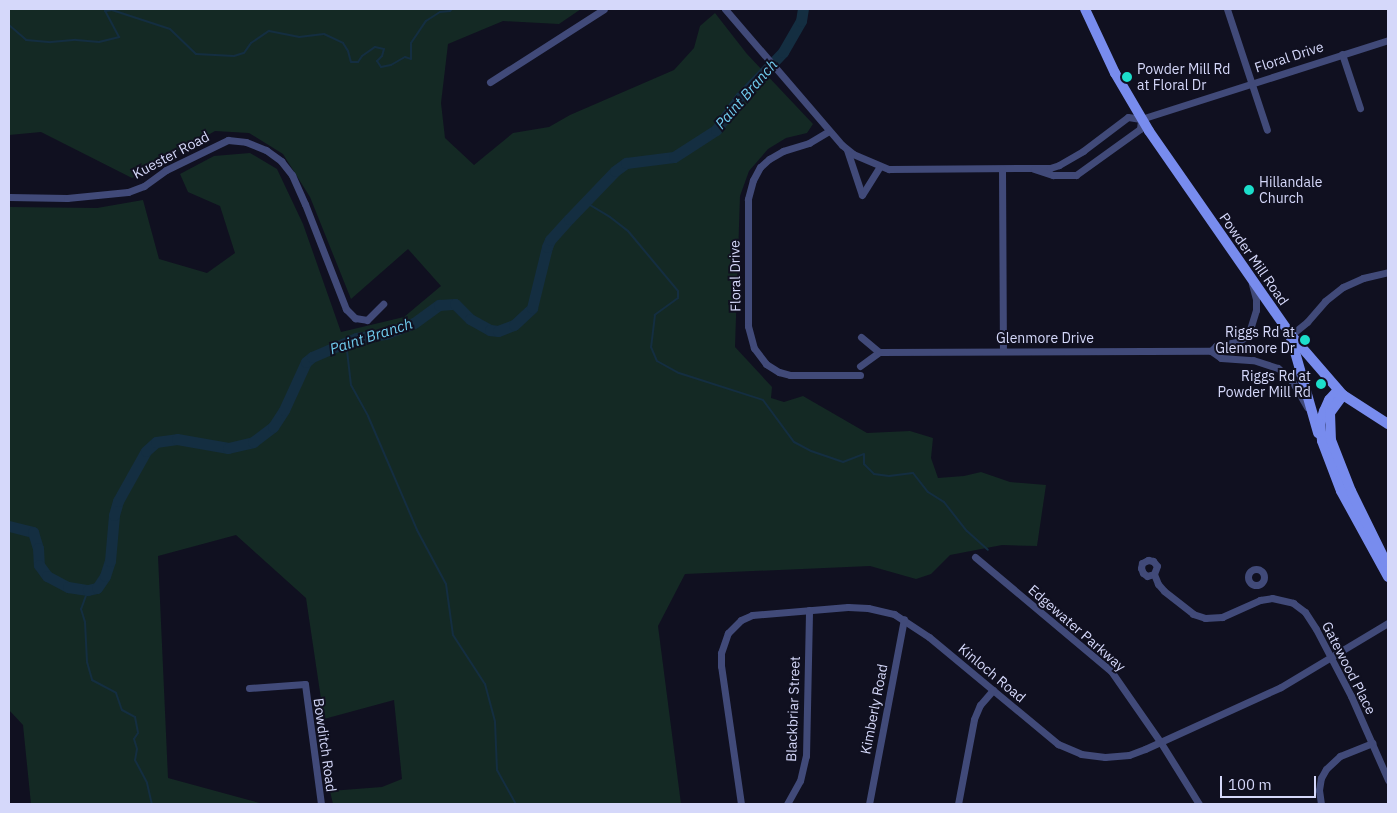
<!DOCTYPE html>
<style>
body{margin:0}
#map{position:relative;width:1397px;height:813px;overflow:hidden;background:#101020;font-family:"IBM Plex Sans",sans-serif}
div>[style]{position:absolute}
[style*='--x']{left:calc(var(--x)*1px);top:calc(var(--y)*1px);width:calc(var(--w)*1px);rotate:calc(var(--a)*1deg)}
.green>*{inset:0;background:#142924}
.stream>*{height:2px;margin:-1px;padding:0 1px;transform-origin:1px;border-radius:1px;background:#142e41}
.river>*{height:11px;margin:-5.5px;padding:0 5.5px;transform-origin:5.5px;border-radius:5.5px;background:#142e41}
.street>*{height:7px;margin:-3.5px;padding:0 3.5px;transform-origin:3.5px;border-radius:3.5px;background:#414a79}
.street>.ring{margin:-3.5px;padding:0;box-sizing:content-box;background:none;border:7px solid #414a79;border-radius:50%}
.secondary>*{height:10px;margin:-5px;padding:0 5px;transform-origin:5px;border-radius:5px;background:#788cee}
.dots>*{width:14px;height:14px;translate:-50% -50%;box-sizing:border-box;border:2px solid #101020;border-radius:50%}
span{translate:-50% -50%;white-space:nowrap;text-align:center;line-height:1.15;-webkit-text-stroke:4px #101020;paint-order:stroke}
.street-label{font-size:14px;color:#d5d8fa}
.poi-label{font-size:14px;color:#d5d8fa}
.left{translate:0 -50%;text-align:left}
.right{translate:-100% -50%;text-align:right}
.water-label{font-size:15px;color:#70cbed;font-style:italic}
.frame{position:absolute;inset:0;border:10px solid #d5d8fa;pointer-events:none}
.scale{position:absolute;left:1220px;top:776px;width:96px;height:22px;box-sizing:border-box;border:2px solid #d5d8fa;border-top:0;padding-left:6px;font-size:15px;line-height:18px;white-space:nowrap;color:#d5d8fa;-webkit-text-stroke:4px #101020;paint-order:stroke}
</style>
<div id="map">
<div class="green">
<i style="clip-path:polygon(9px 9px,581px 9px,559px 24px,503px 21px,448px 44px,441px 103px,445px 138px,474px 165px,513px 133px,549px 127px,570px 115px,674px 70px,694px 48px,700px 26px,715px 13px,747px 54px,813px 124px,807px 133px,786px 138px,768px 149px,749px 171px,740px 196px,735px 347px,772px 387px,771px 398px,784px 402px,803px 396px,867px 433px,910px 431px,933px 438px,931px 458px,938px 478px,964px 476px,981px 472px,1010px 482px,1046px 485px,1037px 546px,1002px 545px,950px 555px,931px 574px,916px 579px,870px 566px,685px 574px,658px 626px,681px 804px,333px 804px,330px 791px,382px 787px,402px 779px,394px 700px,324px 719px,306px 598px,236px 535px,158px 556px,168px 778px,263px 804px,31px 804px,23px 725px,9px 710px,9px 207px,97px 208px,143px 200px,159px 259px,207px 273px,235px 253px,220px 206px,188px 192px,180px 174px,214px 156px,250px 153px,277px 169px,303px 224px,341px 332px,404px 317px,441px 286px,408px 249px,351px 299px,310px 197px,283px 154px,249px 133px,215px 131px,132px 178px,41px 132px,9px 135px)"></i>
</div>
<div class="stream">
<i style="--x:9;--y:25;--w:23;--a:41"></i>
<i style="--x:26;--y:40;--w:25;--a:5"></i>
<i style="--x:51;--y:42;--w:25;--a:-5"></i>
<i style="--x:76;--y:40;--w:23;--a:5"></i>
<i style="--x:99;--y:42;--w:21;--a:-14"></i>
<i style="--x:119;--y:37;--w:30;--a:-118"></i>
<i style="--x:105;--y:11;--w:7;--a:-8"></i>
<i style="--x:112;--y:10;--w:61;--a:18.1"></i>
<i style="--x:170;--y:29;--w:36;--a:44"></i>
<i style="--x:196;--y:54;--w:38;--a:3"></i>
<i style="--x:234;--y:56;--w:10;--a:-17"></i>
<i style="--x:244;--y:53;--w:12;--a:-55"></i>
<i style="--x:251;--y:43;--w:22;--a:-34"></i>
<i style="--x:269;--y:31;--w:31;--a:11"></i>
<i style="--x:299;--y:37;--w:25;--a:-7"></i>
<i style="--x:324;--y:34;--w:21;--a:25"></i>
<i style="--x:343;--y:43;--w:9;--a:58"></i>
<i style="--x:348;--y:51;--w:11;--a:75"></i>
<i style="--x:351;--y:62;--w:7;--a:0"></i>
<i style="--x:358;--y:62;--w:7;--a:-56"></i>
<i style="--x:362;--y:56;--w:16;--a:-35"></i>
<i style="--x:375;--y:47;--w:9;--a:13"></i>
<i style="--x:384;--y:49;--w:7;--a:106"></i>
<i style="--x:382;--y:56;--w:7;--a:135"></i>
<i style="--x:377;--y:61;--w:7;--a:56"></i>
<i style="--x:381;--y:67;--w:10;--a:-11"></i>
<i style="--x:391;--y:65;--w:16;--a:-30"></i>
<i style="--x:405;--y:57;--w:6;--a:18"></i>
<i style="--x:411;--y:59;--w:16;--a:-90"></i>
<i style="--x:411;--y:43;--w:27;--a:-56"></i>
<i style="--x:426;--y:21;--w:17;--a:-33"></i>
<i style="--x:440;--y:12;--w:10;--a:-6"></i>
<i style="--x:450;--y:11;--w:3;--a:-45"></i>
<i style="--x:585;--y:202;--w:29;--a:31"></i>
<i style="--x:610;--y:217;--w:23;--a:38"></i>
<i style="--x:628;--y:231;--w:78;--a:50.2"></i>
<i style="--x:678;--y:291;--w:7;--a:90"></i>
<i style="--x:678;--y:298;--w:29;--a:144"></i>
<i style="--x:655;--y:315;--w:32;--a:97"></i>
<i style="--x:651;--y:347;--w:15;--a:67"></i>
<i style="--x:657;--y:361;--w:25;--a:29"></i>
<i style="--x:679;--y:373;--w:88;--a:17.8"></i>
<i style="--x:763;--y:400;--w:52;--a:53.6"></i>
<i style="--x:794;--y:442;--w:19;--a:28"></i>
<i style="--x:811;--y:451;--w:34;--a:19"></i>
<i style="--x:843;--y:462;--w:22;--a:-21"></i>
<i style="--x:864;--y:454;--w:10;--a:90"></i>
<i style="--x:864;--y:464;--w:14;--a:45"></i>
<i style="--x:874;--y:474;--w:15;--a:8"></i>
<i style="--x:889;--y:476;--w:24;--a:-7"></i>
<i style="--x:913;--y:473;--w:24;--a:52"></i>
<i style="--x:928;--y:492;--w:19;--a:32"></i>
<i style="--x:944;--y:502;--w:37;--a:52"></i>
<i style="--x:967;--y:531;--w:28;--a:42"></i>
<i style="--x:346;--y:342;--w:43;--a:83.4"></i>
<i style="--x:351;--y:385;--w:35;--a:61"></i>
<i style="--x:368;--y:416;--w:124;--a:66.7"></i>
<i style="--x:417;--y:530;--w:61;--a:61.8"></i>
<i style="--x:446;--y:584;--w:51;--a:82.2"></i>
<i style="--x:453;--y:635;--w:59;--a:56.9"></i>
<i style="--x:485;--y:684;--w:39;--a:75"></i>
<i style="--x:495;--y:722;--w:48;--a:87.6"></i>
<i style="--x:497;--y:770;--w:39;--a:61"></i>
<i style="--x:88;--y:590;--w:20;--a:110"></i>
<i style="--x:81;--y:609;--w:14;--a:73"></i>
<i style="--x:85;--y:622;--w:40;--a:87.1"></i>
<i style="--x:87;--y:662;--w:19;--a:74"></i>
<i style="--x:92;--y:680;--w:27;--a:28"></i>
<i style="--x:116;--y:693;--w:18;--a:71"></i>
<i style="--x:122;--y:710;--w:15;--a:28"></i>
<i style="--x:135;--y:717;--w:16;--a:79"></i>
<i style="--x:138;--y:733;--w:7;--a:124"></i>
<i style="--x:134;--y:739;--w:10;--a:73"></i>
<i style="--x:137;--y:749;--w:11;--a:100"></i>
<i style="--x:135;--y:760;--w:26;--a:62"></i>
<i style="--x:147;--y:783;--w:22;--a:77"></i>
</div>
<div class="river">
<i style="--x:9;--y:526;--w:25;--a:14"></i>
<i style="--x:33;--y:532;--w:17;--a:73"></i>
<i style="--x:38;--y:548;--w:17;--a:87"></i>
<i style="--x:39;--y:565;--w:14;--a:54"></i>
<i style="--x:47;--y:576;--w:24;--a:28"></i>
<i style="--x:68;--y:587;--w:20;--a:9"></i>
<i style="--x:88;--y:590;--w:9;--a:-13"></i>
<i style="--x:97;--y:588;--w:14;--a:-56"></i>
<i style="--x:105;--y:576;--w:16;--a:-72"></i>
<i style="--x:110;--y:561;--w:46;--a:-85"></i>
<i style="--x:114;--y:515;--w:15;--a:-74"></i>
<i style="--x:118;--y:501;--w:57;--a:-60.8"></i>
<i style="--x:146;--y:451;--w:13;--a:-42"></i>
<i style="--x:156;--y:442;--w:21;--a:-8"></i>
<i style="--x:177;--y:439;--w:52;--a:10"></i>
<i style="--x:228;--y:448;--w:26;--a:-13"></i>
<i style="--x:253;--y:442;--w:25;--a:-37"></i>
<i style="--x:273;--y:427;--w:20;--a:-57"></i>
<i style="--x:284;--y:410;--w:53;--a:-65.4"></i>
<i style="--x:306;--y:362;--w:8;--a:-40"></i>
<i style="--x:312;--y:357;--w:48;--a:-23.4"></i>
<i style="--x:356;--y:338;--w:29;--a:-8"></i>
<i style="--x:385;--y:334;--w:31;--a:-21"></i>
<i style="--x:414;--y:323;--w:31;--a:-36"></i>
<i style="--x:439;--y:305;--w:16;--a:-4"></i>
<i style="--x:455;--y:304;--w:21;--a:45"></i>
<i style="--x:470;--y:319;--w:23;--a:29"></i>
<i style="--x:490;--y:330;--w:8;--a:7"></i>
<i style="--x:498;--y:331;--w:17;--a:-21"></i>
<i style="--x:514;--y:325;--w:25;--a:-43"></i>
<i style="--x:532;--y:308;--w:63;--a:-76.2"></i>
<i style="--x:547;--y:247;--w:8;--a:-67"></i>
<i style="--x:550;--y:240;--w:28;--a:-48"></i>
<i style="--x:569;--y:219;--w:66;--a:-46.2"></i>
<i style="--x:615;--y:171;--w:14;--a:-36"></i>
<i style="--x:626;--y:163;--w:48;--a:-7.1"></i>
<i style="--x:674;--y:157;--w:50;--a:-32.7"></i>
<i style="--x:716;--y:130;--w:41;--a:-54"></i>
<i style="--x:740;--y:97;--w:62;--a:-46.3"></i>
<i style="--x:783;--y:52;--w:36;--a:-60"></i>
<i style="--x:801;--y:21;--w:12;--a:-81"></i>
</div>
<div class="street">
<i style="--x:725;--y:9;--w:179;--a:49.3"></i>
<i style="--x:842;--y:145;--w:14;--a:39"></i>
<i style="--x:853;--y:154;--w:39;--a:23"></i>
<i style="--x:889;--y:169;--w:161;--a:-0.4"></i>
<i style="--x:1050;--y:168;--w:9;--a:-18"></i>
<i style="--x:1059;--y:165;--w:28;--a:-30"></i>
<i style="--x:1083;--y:151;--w:56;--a:-37.1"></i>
<i style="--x:1128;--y:117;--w:13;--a:9"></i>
<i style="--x:1141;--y:119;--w:259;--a:-17.7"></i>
<i style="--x:1227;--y:9;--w:127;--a:71.7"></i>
<i style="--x:1342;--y:54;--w:57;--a:71.6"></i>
<i style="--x:490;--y:82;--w:135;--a:-32.6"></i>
<i style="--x:829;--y:131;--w:23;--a:149"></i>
<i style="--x:809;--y:143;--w:27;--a:163"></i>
<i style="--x:783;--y:151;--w:16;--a:150"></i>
<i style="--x:769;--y:159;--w:12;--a:138"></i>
<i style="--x:760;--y:167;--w:15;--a:118"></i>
<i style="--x:753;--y:180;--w:20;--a:105"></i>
<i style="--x:748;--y:199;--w:127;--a:90"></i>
<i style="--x:748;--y:326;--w:23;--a:75"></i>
<i style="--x:754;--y:348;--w:20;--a:53"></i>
<i style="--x:766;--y:364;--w:15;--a:32"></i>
<i style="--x:779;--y:372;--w:11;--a:15"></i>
<i style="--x:790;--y:375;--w:70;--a:0"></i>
<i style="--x:847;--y:150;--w:47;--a:71.6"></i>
<i style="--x:1002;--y:169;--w:182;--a:89.7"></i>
<i style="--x:1034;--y:169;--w:20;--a:18"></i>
<i style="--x:1053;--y:175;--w:23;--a:0"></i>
<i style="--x:1076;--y:175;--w:79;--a:-35.7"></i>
<i style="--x:1140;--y:129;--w:10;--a:-84"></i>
<i style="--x:862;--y:195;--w:34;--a:-58"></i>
<i style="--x:9;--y:197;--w:58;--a:1"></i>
<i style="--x:67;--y:198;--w:61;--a:-5.6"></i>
<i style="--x:128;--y:192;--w:17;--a:-21"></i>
<i style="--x:144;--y:186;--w:27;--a:-36"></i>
<i style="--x:166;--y:170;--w:69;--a:-25.8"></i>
<i style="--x:228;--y:140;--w:18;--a:6"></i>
<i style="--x:246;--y:142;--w:22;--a:22"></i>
<i style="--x:266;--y:150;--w:19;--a:36"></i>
<i style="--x:281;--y:161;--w:18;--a:52"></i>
<i style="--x:292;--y:175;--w:32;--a:66"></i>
<i style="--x:305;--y:204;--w:113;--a:68.7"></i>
<i style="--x:346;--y:309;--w:13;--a:45"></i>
<i style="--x:355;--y:318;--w:12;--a:9"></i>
<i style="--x:367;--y:320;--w:23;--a:-45"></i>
<i style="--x:1291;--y:335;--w:21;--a:-39"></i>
<i style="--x:1307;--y:322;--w:28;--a:-49"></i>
<i style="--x:1325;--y:301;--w:23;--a:-38"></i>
<i style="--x:1343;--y:287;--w:22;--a:-24"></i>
<i style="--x:1363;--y:278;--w:26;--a:-13"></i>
<i style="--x:861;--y:337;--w:23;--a:40"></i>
<i style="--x:1211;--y:351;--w:12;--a:35"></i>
<i style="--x:1221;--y:358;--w:32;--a:4"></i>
<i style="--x:1253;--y:360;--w:26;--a:18"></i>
<i style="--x:1278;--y:368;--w:19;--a:43"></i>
<i style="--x:1292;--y:381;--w:30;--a:60"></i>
<i style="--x:1211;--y:351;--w:7;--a:-45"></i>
<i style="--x:1216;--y:346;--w:21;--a:-11"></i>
<i style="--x:1237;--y:342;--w:13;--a:-29"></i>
<i style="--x:1248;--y:336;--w:27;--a:-73"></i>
<i style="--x:1256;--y:310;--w:11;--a:-90"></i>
<i style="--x:1256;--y:299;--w:16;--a:-105"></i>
<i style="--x:860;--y:366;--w:24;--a:-36"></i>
<i style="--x:879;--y:352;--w:332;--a:-0.2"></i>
<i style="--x:975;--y:557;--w:177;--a:40"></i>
<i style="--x:1111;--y:671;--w:88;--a:55.2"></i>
<i style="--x:1161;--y:743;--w:72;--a:58.1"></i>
<i class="ring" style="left:1248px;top:569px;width:9px;height:9px"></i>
<i style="--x:1154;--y:574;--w:7;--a:164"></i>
<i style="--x:1147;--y:576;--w:5;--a:-143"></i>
<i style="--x:1143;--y:573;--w:5;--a:-112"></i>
<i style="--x:1141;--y:568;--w:5;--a:-79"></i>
<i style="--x:1142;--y:563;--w:7;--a:-27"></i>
<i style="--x:1148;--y:560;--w:5;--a:11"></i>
<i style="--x:1153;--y:561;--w:6;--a:51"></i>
<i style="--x:1157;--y:566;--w:9;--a:111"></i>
<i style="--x:1154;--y:574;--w:11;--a:68"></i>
<i style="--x:1158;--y:584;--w:9;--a:49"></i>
<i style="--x:1164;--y:591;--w:37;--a:38"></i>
<i style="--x:1193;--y:614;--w:13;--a:18"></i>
<i style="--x:1205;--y:618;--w:17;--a:-3"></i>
<i style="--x:1222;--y:617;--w:42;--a:-24.1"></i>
<i style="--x:1260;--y:600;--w:12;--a:-9"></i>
<i style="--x:1272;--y:598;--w:22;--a:13"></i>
<i style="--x:1293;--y:603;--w:15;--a:37"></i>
<i style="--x:1305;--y:612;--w:20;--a:57"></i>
<i style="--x:1316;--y:629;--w:76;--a:62.4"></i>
<i style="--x:1351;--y:696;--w:92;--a:66.2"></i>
<i style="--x:249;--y:688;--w:56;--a:-4.1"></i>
<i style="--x:305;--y:684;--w:121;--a:82.4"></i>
<i style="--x:741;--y:804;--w:139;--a:-98.2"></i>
<i style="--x:721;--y:666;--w:13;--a:-90"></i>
<i style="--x:721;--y:653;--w:21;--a:-71"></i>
<i style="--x:728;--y:633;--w:18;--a:-45"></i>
<i style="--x:741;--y:620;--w:12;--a:-24"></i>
<i style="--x:752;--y:615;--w:96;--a:-4.8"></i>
<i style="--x:848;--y:607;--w:20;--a:3"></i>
<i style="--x:868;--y:608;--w:27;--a:13"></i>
<i style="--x:894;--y:614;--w:42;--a:33.3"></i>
<i style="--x:929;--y:637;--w:168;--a:39.7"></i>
<i style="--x:1058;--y:744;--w:25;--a:23"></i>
<i style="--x:1081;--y:754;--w:24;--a:7"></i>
<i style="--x:1105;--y:757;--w:24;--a:-5"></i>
<i style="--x:1129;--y:755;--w:17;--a:-21"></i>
<i style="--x:1145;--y:749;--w:149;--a:-24.5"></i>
<i style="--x:1281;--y:687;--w:125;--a:-30.9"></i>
<i style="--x:787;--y:804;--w:26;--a:-61"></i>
<i style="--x:800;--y:781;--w:26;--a:-77"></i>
<i style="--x:806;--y:756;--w:146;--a:-88.8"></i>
<i style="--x:869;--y:804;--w:188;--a:-79.3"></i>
<i style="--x:958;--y:804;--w:86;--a:-79.3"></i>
<i style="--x:974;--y:719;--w:15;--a:-67"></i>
<i style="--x:980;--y:705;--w:20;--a:-49"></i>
<i style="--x:1321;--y:804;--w:14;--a:-98"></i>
<i style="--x:1319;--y:790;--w:12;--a:-81"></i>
<i style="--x:1321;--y:778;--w:10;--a:-61"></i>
<i style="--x:1326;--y:769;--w:19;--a:-43"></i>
<i style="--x:1340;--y:756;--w:35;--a:-22"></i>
</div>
<div class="secondary">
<i style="--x:1085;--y:9;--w:71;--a:64.9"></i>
<i style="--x:1115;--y:73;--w:67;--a:59.6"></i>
<i style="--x:1149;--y:131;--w:249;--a:55.2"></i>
<i style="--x:1291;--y:335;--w:79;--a:49.1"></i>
<i style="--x:1343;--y:395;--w:54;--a:32.8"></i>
<i style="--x:1291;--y:338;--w:99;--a:74.1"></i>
<i style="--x:1338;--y:390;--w:13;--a:132"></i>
<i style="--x:1329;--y:400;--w:12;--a:114"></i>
<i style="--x:1324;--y:411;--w:14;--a:107"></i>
<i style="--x:1320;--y:424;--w:17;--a:83"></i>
<i style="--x:1322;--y:441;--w:53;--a:69.2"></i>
<i style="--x:1341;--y:491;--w:98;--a:61.3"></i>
<i style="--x:1343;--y:395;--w:22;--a:126"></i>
<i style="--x:1330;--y:413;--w:27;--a:88"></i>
<i style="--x:1331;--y:440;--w:55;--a:68.6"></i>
<i style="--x:1351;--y:491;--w:79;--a:63.8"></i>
</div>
<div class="dots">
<i style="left:1127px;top:77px;background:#1cdecb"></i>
<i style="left:1249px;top:190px;background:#1cdecb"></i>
<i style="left:1305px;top:340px;background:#1cdecb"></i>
<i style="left:1321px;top:384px;background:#1cdecb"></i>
</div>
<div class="street-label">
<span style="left:1289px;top:57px;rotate:-18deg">Floral Drive</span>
<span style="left:171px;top:155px;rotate:-28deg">Kuester Road</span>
<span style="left:1254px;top:259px;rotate:55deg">Powder Mill Road</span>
<span style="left:735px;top:276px;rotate:-91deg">Floral Drive</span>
<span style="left:1045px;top:338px">Glenmore Drive</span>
<span style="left:1077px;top:628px;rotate:41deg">Edgewater Parkway</span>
<span style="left:1349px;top:668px;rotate:63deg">Gatewood Place</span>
<span style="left:992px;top:673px;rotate:40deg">Kinloch Road</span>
<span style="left:793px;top:709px;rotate:-88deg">Blackbriar Street</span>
<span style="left:874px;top:709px;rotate:-79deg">Kimberly Road</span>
<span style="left:325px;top:745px;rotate:82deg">Bowditch Road</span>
</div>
<div class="poi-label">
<span class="left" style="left:1137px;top:77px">Powder Mill Rd<br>at Floral Dr</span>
<span class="left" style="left:1259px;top:190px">Hillandale<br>Church</span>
<span class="right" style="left:1295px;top:340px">Riggs Rd at<br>Glenmore Dr</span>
<span class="right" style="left:1311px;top:384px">Riggs Rd at<br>Powder Mill Rd</span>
</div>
<div class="water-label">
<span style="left:746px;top:94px;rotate:-49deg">Paint Branch</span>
<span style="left:371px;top:336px;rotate:-18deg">Paint Branch</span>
</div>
<div class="frame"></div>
<div class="scale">100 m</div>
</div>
